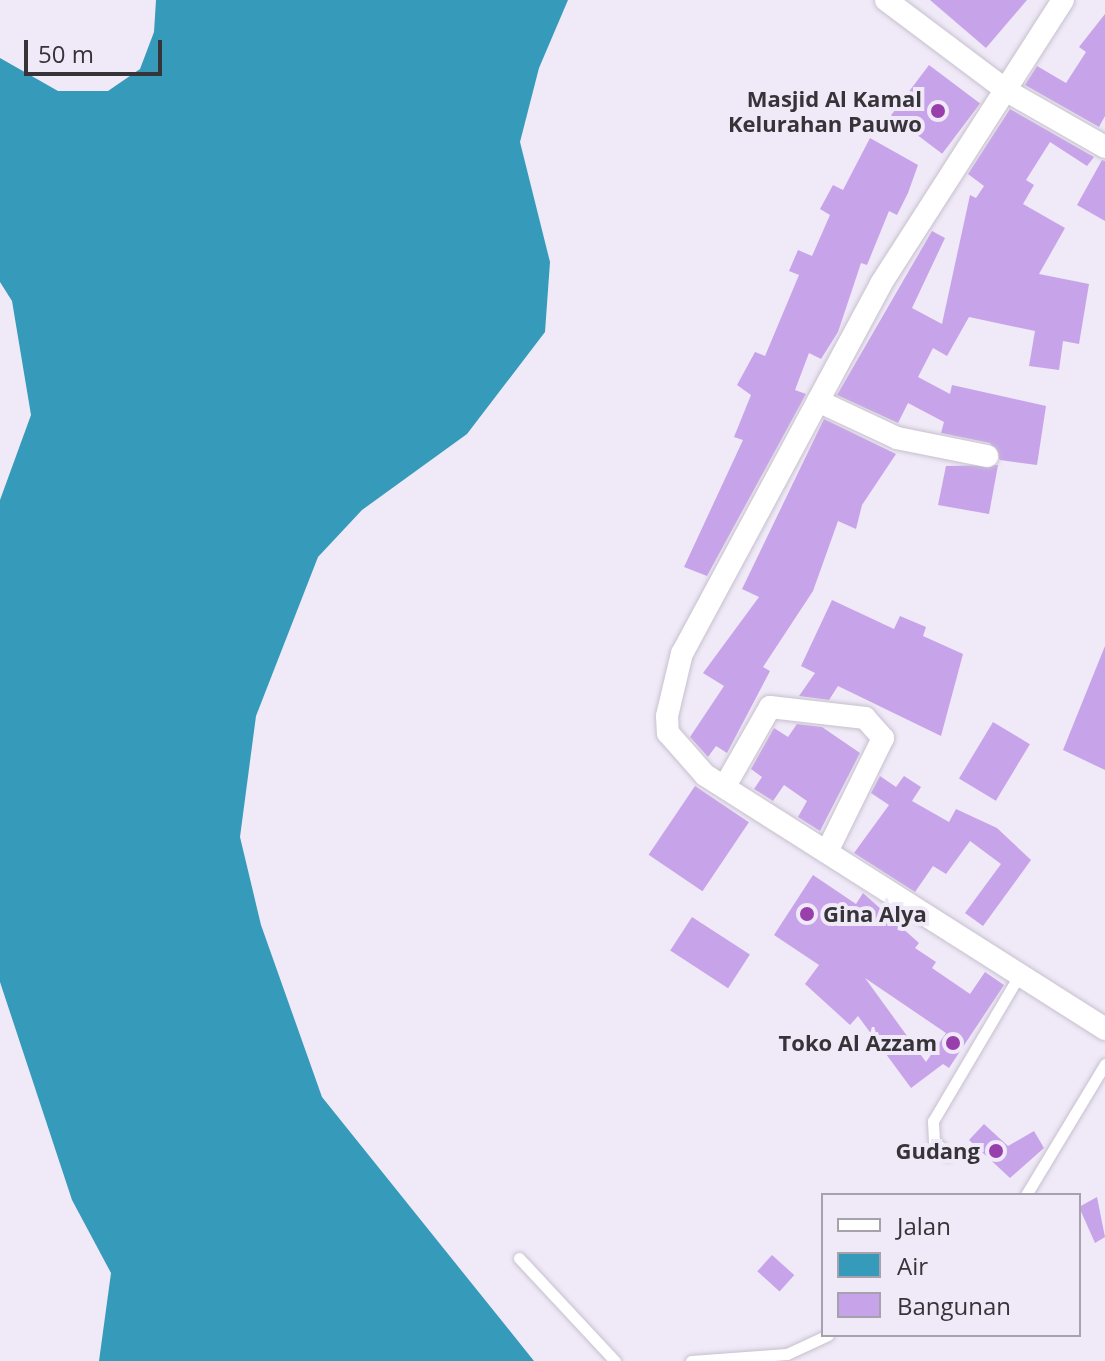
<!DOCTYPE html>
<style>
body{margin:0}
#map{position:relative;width:1105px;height:1361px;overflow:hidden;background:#f0e9f7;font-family:"Open Sans",sans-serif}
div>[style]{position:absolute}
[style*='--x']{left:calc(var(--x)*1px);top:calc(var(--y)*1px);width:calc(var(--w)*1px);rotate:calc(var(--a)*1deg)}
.water>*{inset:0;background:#369bbb}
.building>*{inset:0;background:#c7a4e9;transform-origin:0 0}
.roads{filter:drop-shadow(0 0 2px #c7c0ce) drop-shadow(0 0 2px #c7c0ce)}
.lane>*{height:11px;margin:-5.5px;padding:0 5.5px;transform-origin:5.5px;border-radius:5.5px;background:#fff}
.street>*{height:22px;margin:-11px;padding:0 11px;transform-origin:11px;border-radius:11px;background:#fff}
.dots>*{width:22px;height:22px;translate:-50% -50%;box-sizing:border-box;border:4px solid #f0e9f7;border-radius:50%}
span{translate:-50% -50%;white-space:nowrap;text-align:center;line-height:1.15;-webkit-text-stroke:8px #f0e9f7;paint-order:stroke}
.poi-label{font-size:22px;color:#373439;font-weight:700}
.right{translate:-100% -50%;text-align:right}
.left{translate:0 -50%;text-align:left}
.legend{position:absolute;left:821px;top:1193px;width:260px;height:144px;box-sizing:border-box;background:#f0e9f7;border:2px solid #a6a1ab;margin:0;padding:10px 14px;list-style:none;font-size:24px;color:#373439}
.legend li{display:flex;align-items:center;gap:16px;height:40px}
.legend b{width:40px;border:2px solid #a6a1ab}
.scale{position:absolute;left:24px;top:40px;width:138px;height:36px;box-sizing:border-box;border:4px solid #373439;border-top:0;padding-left:10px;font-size:24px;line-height:28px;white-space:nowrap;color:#373439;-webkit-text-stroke:6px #f0e9f7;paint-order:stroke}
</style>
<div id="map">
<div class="water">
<i style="clip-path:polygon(156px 0,568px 0,539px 68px,520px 142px,550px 262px,545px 332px,467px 434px,362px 510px,318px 557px,256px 716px,240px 837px,261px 925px,322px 1097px,534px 1361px,99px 1361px,111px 1273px,72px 1200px,0 982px,0 500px,31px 415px,12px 301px,0 282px,0 58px,58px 91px,108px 91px,140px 69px,154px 32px)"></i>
</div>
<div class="building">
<i style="clip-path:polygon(930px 0,1027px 0,986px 48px)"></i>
<i style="clip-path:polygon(1105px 14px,1105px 116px,1099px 127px,1025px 85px,1037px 66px,1066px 83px,1086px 52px,1079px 47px)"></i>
<i style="left:929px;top:65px;width:64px;height:63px;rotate:37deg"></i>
<i style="clip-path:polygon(1010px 109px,1094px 157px,1087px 166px,1050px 142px,1026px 180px,1034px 185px,1023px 204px,1065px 228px,1039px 274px,1089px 284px,1079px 344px,1063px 341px,1059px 370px,1029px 366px,1035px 331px,969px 317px,947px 356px,933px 348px,918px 377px,950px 394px,952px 385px,1046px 406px,1037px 465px,1000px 460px,990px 443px,941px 433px,944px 422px,908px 403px,898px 423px,837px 395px,932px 231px,945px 238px,912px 308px,942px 324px,970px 195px,976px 198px,984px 186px,968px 174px)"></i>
<i style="clip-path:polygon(870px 138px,918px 165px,908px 193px,897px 215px,889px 211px,867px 265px,861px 263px,838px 332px,821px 359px,809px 353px,795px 390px,806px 394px,707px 576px,684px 567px,743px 440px,734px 437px,751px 395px,737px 385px,755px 352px,765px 356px,799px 275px,789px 271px,798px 250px,812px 256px,830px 215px,820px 209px,833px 185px,843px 190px)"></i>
<i style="clip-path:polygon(1102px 160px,1105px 161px,1105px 221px,1077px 205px)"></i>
<i style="clip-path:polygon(824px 419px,896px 454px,862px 505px,856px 529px,838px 521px,813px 591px,763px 667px,770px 671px,727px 753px,716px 746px,708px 757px,690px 737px,724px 686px,703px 673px,759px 597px,742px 589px)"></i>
<i style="clip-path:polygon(998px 465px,989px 514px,938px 505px,946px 466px)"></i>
<i style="clip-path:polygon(832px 600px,894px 629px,900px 616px,926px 627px,923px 636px,963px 654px,941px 736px,838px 686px,829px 700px,799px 696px,815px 673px,801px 666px)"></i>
<i style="clip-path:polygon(1105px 646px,1105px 770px,1063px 750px)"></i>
<i style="left:993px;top:722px;width:43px;height:66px;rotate:31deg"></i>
<i style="clip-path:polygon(797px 724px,822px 727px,860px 753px,820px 831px,798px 817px,807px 801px,784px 785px,773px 801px,754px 789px,762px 777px,751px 769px,774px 728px,788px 737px)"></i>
<i style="clip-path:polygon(880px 776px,896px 787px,904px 776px,921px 787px,912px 801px,949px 822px,956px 809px,997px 828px,1031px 860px,983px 926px,965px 913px,1001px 864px,970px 841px,946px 874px,933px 866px,915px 892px,854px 853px,889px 805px,871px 793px)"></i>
<i style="left:695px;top:786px;width:65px;height:83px;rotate:34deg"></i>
<i style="clip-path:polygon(evenodd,813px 875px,856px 904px,863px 893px,919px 943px,915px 948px,936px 962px,932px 968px,970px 994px,985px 972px,1004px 985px,949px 1068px,943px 1064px,911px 1088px,858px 1016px,850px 1025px,805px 984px,819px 965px,774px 935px,813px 875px,865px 978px,946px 1033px,926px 1062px,865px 978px)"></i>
<i style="left:692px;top:917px;width:69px;height:40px;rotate:33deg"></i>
<i style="clip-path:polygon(984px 1124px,1008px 1146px,1034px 1131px,1044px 1148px,1010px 1178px,969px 1140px)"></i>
<i style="clip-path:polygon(1097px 1197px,1105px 1237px,1095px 1243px,1079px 1207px)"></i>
<i style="left:772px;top:1255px;width:30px;height:22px;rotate:42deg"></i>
</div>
<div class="roads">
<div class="lane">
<i style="--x:948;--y:1155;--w:20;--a:-135"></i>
<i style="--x:934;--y:1141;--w:20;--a:-93"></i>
<i style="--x:933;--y:1121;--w:171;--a:-59.4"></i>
<i style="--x:1026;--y:1195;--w:153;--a:-58.9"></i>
<i style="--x:519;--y:1258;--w:141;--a:47"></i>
<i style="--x:691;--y:1361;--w:96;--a:-4.2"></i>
<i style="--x:787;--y:1354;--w:45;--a:-24.9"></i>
</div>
<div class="street">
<i style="--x:886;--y:0;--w:151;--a:36.9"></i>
<i style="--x:1007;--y:91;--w:113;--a:29.7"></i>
<i style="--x:1063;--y:0;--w:337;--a:122.7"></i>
<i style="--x:881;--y:284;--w:419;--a:118.3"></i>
<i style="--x:682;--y:653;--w:65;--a:103.4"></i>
<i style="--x:667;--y:716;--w:17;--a:87"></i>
<i style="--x:668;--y:733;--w:56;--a:48.6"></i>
<i style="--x:705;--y:775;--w:474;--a:32.4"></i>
<i style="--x:818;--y:401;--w:87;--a:25.1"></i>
<i style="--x:897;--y:438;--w:92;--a:11.3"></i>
<i style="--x:725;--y:786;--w:91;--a:-60.3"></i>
<i style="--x:770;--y:707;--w:96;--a:6.6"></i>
<i style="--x:865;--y:718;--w:27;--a:48"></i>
<i style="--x:883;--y:738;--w:127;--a:116.2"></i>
</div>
</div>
<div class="dots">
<i style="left:938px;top:111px;background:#993fab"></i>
<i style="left:807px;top:914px;background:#993fab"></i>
<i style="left:953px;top:1043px;background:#993fab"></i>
<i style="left:996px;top:1151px;background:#993fab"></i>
</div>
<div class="poi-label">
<span class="right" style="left:922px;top:111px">Masjid Al Kamal<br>Kelurahan Pauwo</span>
<span class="left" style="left:823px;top:914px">Gina Alya</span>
<span class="right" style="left:937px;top:1043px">Toko Al Azzam</span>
<span class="right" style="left:980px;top:1151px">Gudang</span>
</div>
<ul class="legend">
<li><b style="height:10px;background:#fff"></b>Jalan</li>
<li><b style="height:22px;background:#369bbb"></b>Air</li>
<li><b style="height:22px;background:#c7a4e9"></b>Bangunan</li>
</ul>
<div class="scale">50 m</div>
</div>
